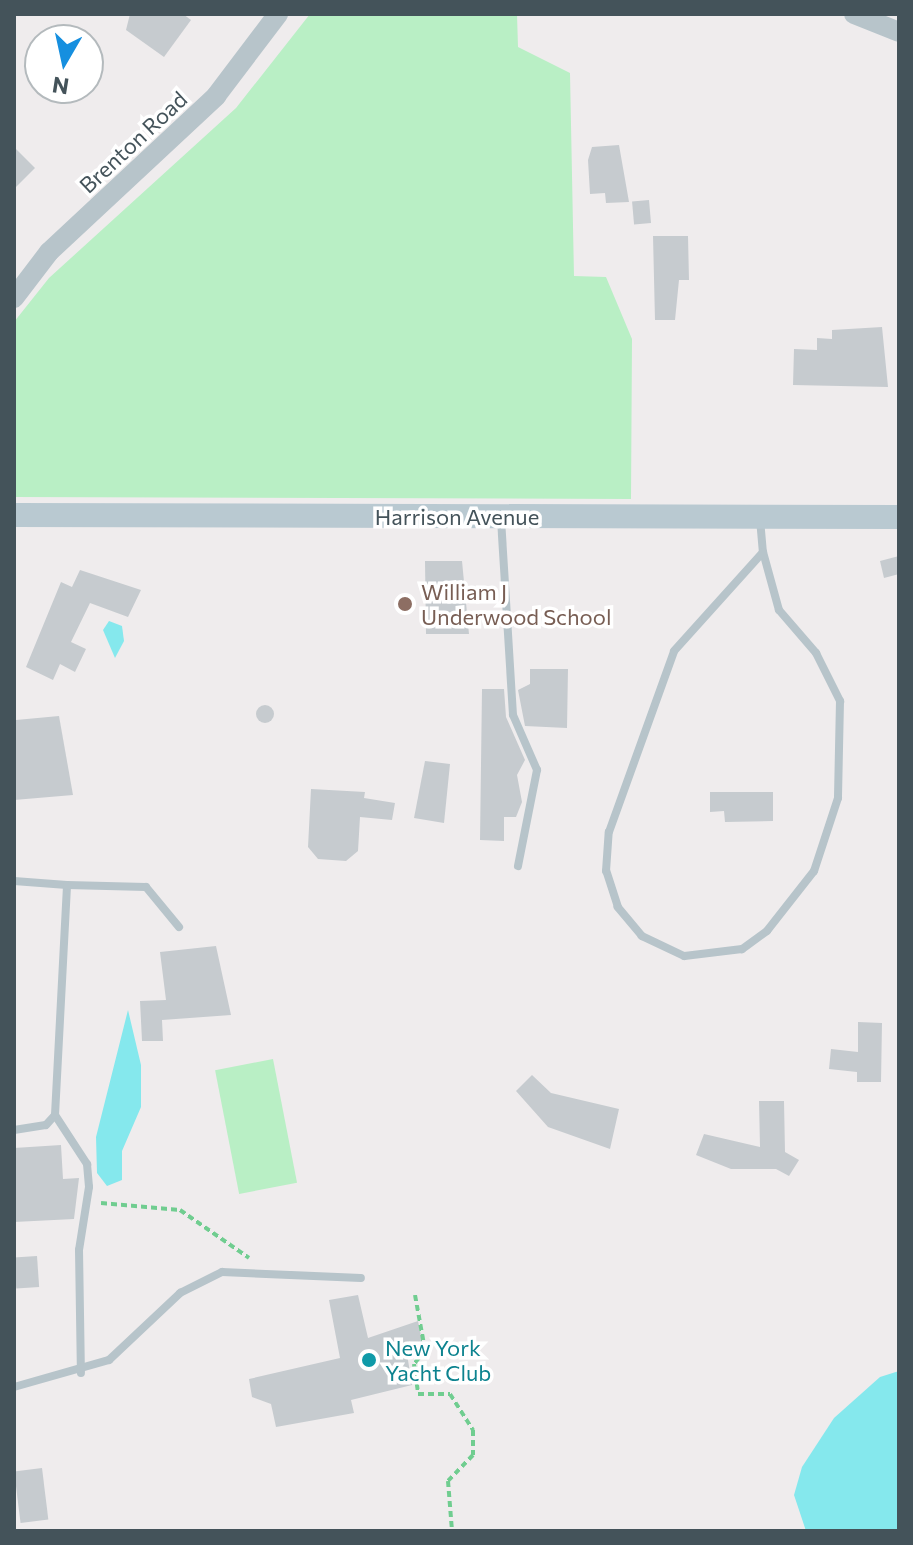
<!DOCTYPE html>
<style>
body{margin:0}
#map{position:relative;width:913px;height:1545px;overflow:hidden;background:#efeced;font-family:Commissioner,sans-serif}
div>[style]{position:absolute}
[style*='--x']{left:calc(var(--x)*1px);top:calc(var(--y)*1px);width:calc(var(--w)*1px);rotate:calc(var(--a)*1deg)}
.green>*{inset:0;background:#b9efc5;transform-origin:0 0}
.water>*{inset:0;background:#85e8ed}
.building>*{inset:0;background:#c6cbcf;transform-origin:0 0}
.round{border-radius:50%}
.path>*{height:4px;margin-top:-2px;transform-origin:0;background:repeating-linear-gradient(90deg,#70cd90 0 6px,transparent 0 10px)}
.service>*{height:8px;margin:-4px;padding:0 4px;transform-origin:4px;border-radius:4px;background:#b7c4ca}
.tertiary>*{height:20px;margin:-10px;padding:0 10px;transform-origin:10px;border-radius:10px;background:#b7c4ca}
.secondary>*{height:24px;margin:-12px;padding:0 12px;transform-origin:12px;border-radius:12px;background:#b9c9d1}
.dots>*{width:22px;height:22px;translate:-50% -50%;box-sizing:border-box;border:4px solid #fff;border-radius:50%}
span{translate:-50% -50%;white-space:nowrap;text-align:center;line-height:1.15;-webkit-text-stroke:7px #fff;paint-order:stroke}
.street-label{font-size:22px;color:#44535a}
.education-label{font-size:22px;color:#785e54}
.left{translate:0 -50%;text-align:left}
.culture-label{font-size:22px;color:#0d838f}
.frame{position:absolute;inset:0;border:16px solid #44535a;pointer-events:none}
.north{position:absolute;left:24px;top:24px;width:80px;height:80px;box-sizing:border-box;background:#fff;border:2px solid #b4babd;border-radius:50%;rotate:189deg;font-size:22px;font-weight:700;line-height:32px;text-align:center;color:#44535a}
.north::after{content:'';display:block;margin:auto;width:28px;height:36px;background:#168fdf;clip-path:polygon(50% 0,100% 100%,50% 72%,0 100%)}
</style>
<div id="map">
<div class="green">
<i style="clip-path:polygon(310px 14px,517px 14px,518px 47px,570px 73px,574px 276px,606px 277px,632px 339px,631px 499px,14px 497px,14px 322px,49px 278px,236px 108px)"></i>
<i style="left:273px;top:1059px;width:126px;height:59px;rotate:79deg"></i>
</div>
<div class="water">
<i style="clip-path:polygon(109px 621px,122px 626px,124px 641px,115px 658px,103px 630px)"></i>
<i style="clip-path:polygon(128px 1010px,141px 1065px,141px 1107px,122px 1151px,122px 1180px,107px 1186px,97px 1173px,96px 1137px)"></i>
<i style="clip-path:polygon(899px 1371px,899px 1531px,806px 1531px,794px 1495px,802px 1467px,834px 1418px,880px 1377px)"></i>
</div>
<div class="building">
<i style="clip-path:polygon(130px 14px,183px 14px,191px 20px,164px 57px,126px 30px)"></i>
<i style="clip-path:polygon(619px 145px,629px 202px,606px 203px,605px 193px,590px 194px,588px 160px,592px 147px)"></i>
<i style="clip-path:polygon(14px 147px,35px 168px,14px 189px)"></i>
<i style="left:649px;top:200px;width:23px;height:17px;rotate:85deg"></i>
<i style="clip-path:polygon(653px 236px,688px 236px,689px 280px,679px 280px,675px 320px,655px 320px)"></i>
<i style="clip-path:polygon(882px 327px,888px 387px,793px 385px,794px 349px,817px 350px,817px 338px,832px 339px,832px 330px)"></i>
<i style="clip-path:polygon(899px 556px,899px 574px,884px 578px,880px 561px)"></i>
<i style="clip-path:polygon(425px 561px,462px 561px,469px 634px,426px 634px)"></i>
<i style="clip-path:polygon(80px 570px,141px 590px,128px 617px,90px 603px,71px 642px,86px 649px,75px 672px,60px 664px,53px 680px,26px 667px,61px 582px,72px 587px)"></i>
<i style="clip-path:polygon(530px 669px,568px 669px,567px 728px,525px 726px,518px 690px,530px 684px)"></i>
<i style="clip-path:polygon(482px 689px,504px 689px,506px 717px,525px 760px,517px 775px,522px 802px,516px 817px,504px 817px,504px 841px,480px 840px)"></i>
<i class="round" style="left:256px;top:705px;width:18px;height:18px"></i>
<i style="clip-path:polygon(59px 716px,73px 795px,14px 800px,16px 720px)"></i>
<i style="clip-path:polygon(425px 761px,450px 764px,444px 823px,414px 818px)"></i>
<i style="clip-path:polygon(311px 789px,365px 792px,364px 798px,395px 803px,392px 820px,360px 817px,358px 851px,346px 861px,318px 859px,308px 847px)"></i>
<i style="clip-path:polygon(710px 792px,773px 792px,773px 821px,725px 822px,724px 811px,710px 812px)"></i>
<i style="clip-path:polygon(216px 946px,231px 1015px,162px 1020px,163px 1041px,142px 1041px,140px 1001px,166px 1000px,160px 952px)"></i>
<i style="clip-path:polygon(858px 1022px,882px 1023px,881px 1082px,857px 1082px,857px 1072px,829px 1069px,831px 1049px,858px 1052px)"></i>
<i style="clip-path:polygon(532px 1075px,551px 1093px,619px 1109px,610px 1149px,548px 1127px,516px 1091px)"></i>
<i style="clip-path:polygon(759px 1101px,784px 1101px,785px 1152px,799px 1160px,789px 1176px,776px 1169px,731px 1169px,696px 1155px,704px 1134px,760px 1147px)"></i>
<i style="clip-path:polygon(61px 1145px,63px 1179px,79px 1178px,74px 1219px,14px 1222px,14px 1148px)"></i>
<i style="left:37px;top:1256px;width:31px;height:23px;rotate:86deg"></i>
<i style="clip-path:polygon(358px 1295px,368px 1338px,418px 1321px,424px 1351px,407px 1354px,412px 1385px,351px 1400px,354px 1413px,276px 1427px,271px 1404px,252px 1397px,249px 1379px,340px 1358px,329px 1300px)"></i>
<i style="left:42px;top:1468px;width:52px;height:28px;rotate:83deg"></i>
</div>
<div class="path">
<i style="--x:101;--y:1203;--w:79;--a:5.1"></i>
<i style="--x:180;--y:1210;--w:84;--a:34.8"></i>
<i style="--x:415;--y:1295;--w:56;--a:79.7"></i>
<i style="--x:425;--y:1350;--w:18;--a:128"></i>
<i style="--x:414;--y:1364;--w:30;--a:82"></i>
<i style="--x:418;--y:1394;--w:32;--a:0"></i>
<i style="--x:450;--y:1394;--w:43;--a:57.4"></i>
<i style="--x:473;--y:1430;--w:25;--a:90"></i>
<i style="--x:473;--y:1455;--w:36;--a:134"></i>
<i style="--x:448;--y:1481;--w:50;--a:85.4"></i>
</div>
<div class="service">
<i style="--x:501;--y:519;--w:196;--a:86.5"></i>
<i style="--x:513;--y:715;--w:60;--a:66.4"></i>
<i style="--x:537;--y:770;--w:98;--a:101.2"></i>
<i style="--x:760;--y:519;--w:33;--a:85"></i>
<i style="--x:763;--y:552;--w:60;--a:74.6"></i>
<i style="--x:779;--y:610;--w:57;--a:49.3"></i>
<i style="--x:816;--y:653;--w:54;--a:63.4"></i>
<i style="--x:840;--y:701;--w:97;--a:91.2"></i>
<i style="--x:838;--y:798;--w:77;--a:108.2"></i>
<i style="--x:814;--y:871;--w:76;--a:128.1"></i>
<i style="--x:767;--y:931;--w:31;--a:144"></i>
<i style="--x:742;--y:949;--w:58;--a:173.1"></i>
<i style="--x:684;--y:956;--w:47;--a:-154.5"></i>
<i style="--x:642;--y:936;--w:38;--a:-130"></i>
<i style="--x:618;--y:907;--w:38;--a:-108"></i>
<i style="--x:606;--y:871;--w:39;--a:-86"></i>
<i style="--x:609;--y:832;--w:192;--a:-70.2"></i>
<i style="--x:674;--y:651;--w:133;--a:-48"></i>
<i style="--x:14;--y:881;--w:53;--a:4.3"></i>
<i style="--x:55;--y:1115;--w:59;--a:56.9"></i>
<i style="--x:87;--y:1164;--w:23;--a:85"></i>
<i style="--x:89;--y:1187;--w:64;--a:99"></i>
<i style="--x:79;--y:1250;--w:123;--a:89.1"></i>
<i style="--x:14;--y:1130;--w:32;--a:-9"></i>
<i style="--x:46;--y:1125;--w:13;--a:-48"></i>
<i style="--x:55;--y:1115;--w:230;--a:-87"></i>
<i style="--x:67;--y:885;--w:79;--a:1.5"></i>
<i style="--x:146;--y:887;--w:52;--a:50.5"></i>
<i style="--x:14;--y:1387;--w:99;--a:-15.9"></i>
<i style="--x:109;--y:1360;--w:98;--a:-43.3"></i>
<i style="--x:180;--y:1293;--w:47;--a:-26.6"></i>
<i style="--x:222;--y:1272;--w:139;--a:2.5"></i>
</div>
<div class="tertiary">
<i style="--x:854;--y:14;--w:48;--a:21.8"></i>
<i style="--x:14;--y:298;--w:58;--a:-52.7"></i>
<i style="--x:49;--y:252;--w:229;--a:-43"></i>
<i style="--x:216;--y:96;--w:103;--a:-52.9"></i>
</div>
<div class="secondary">
<i style="--x:14;--y:515;--w:885;--a:0.13"></i>
</div>
<div class="dots">
<i style="left:405px;top:604px;background:#8d6e63"></i>
<i style="left:369px;top:1360px;background:#0f9aa8"></i>
</div>
<div class="street-label">
<span style="left:133px;top:142px;rotate:-43deg">Brenton Road</span>
<span style="left:457px;top:517px">Harrison Avenue</span>
</div>
<div class="education-label">
<span class="left" style="left:421px;top:604px">William J<br>Underwood School</span>
</div>
<div class="culture-label">
<span class="left" style="left:385px;top:1360px">New York<br>Yacht Club</span>
</div>
<div class="frame"></div>
<div class="north">N</div>
</div>
